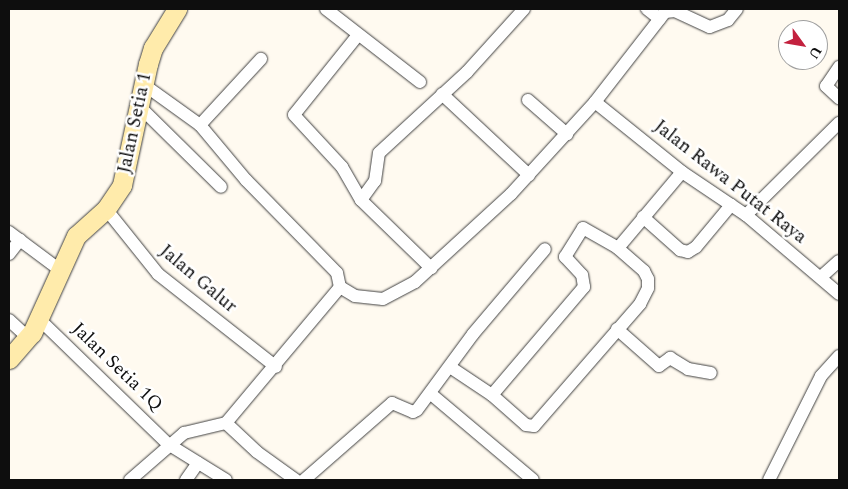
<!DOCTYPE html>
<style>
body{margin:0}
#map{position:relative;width:848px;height:489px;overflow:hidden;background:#fffaf0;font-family:Spectral,serif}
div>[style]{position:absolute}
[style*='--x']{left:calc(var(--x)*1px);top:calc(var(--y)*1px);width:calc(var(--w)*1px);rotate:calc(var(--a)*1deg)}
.roads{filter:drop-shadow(0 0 1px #414141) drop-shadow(0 0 1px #414141)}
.street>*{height:12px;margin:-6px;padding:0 6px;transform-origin:6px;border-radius:6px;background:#fff}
.secondary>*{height:19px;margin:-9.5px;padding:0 9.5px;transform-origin:9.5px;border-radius:9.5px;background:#ffebab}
span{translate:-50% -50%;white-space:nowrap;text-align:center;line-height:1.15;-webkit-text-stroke:5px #fff;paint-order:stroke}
.street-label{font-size:19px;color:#0e0e0e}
.frame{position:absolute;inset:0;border:10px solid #0e0e0e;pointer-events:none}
.north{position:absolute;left:778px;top:20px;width:50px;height:50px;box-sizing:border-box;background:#fff;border:1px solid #9f9f9f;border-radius:50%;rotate:122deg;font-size:14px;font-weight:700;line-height:20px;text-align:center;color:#0e0e0e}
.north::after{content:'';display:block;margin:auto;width:18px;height:22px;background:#c3213e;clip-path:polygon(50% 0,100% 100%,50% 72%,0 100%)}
</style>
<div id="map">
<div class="roads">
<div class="street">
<i style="--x:326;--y:9;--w:119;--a:37.8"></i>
<i style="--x:647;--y:9;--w:16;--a:38"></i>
<i style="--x:358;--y:35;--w:102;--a:128.7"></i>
<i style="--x:294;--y:115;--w:71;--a:47.3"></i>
<i style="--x:342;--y:167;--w:38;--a:60"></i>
<i style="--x:361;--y:200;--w:98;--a:44.2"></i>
<i style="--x:839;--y:67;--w:23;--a:124"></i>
<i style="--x:826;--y:86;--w:18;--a:43"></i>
<i style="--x:143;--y:84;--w:70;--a:35.7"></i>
<i style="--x:200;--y:125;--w:72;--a:50.1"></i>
<i style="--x:246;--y:180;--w:130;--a:45.6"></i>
<i style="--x:337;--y:273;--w:14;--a:78"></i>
<i style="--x:340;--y:287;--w:17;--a:31"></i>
<i style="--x:355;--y:296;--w:28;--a:6"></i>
<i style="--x:383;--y:299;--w:36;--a:-28"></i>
<i style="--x:415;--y:282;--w:130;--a:-42.5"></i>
<i style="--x:511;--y:194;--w:125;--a:-47.6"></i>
<i style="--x:595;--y:102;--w:114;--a:-52.1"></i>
<i style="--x:665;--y:12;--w:10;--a:-6"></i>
<i style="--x:675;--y:11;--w:38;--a:25"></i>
<i style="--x:710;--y:27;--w:19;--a:-21"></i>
<i style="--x:728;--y:20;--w:14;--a:-51"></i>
<i style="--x:442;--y:94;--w:119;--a:43"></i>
<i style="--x:528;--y:100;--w:52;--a:41.1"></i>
<i style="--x:595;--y:102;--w:112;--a:38.8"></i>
<i style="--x:682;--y:172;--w:77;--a:33.9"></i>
<i style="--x:746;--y:215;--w:122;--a:40.3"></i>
<i style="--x:139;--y:106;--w:115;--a:44.6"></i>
<i style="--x:200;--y:125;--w:90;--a:-47.3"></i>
<i style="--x:361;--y:200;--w:24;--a:-54"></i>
<i style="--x:375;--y:181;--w:28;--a:-82"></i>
<i style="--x:379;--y:153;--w:120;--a:-42.6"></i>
<i style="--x:467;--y:72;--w:85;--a:-47.9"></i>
<i style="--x:106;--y:209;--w:83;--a:51.3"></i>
<i style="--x:158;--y:274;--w:150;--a:38.2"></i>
<i style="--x:746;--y:215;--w:131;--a:-44.7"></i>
<i style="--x:643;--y:217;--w:50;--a:41.7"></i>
<i style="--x:680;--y:250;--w:8;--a:14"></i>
<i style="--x:688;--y:252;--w:9;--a:-32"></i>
<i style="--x:696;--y:247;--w:55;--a:-50.2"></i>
<i style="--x:9;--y:232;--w:64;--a:36.7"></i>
<i style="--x:9;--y:254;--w:18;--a:-52"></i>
<i style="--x:821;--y:277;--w:24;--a:-42"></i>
<i style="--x:38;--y:318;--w:181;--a:44.1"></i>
<i style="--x:168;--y:444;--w:68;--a:31.8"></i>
<i style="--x:9;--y:320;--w:26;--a:43"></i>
<i style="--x:617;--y:329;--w:56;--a:41.4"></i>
<i style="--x:659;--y:366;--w:14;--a:-36"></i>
<i style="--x:670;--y:358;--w:21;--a:31"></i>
<i style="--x:688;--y:369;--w:23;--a:10"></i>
<i style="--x:450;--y:367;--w:50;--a:33.7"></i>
<i style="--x:492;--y:395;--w:142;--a:-49.6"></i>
<i style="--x:584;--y:287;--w:12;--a:-99"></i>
<i style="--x:582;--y:275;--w:25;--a:-133"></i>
<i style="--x:565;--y:257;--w:34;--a:-58"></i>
<i style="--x:583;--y:228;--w:40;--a:29.7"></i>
<i style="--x:431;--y:394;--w:133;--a:40.1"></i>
<i style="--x:492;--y:395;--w:45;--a:41.4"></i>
<i style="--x:526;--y:425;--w:8;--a:7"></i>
<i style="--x:534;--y:426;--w:162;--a:-49"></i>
<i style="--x:640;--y:304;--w:18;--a:-63"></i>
<i style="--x:648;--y:288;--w:9;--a:-90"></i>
<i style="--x:648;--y:279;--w:9;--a:-117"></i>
<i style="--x:644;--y:271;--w:35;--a:-139"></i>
<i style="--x:618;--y:248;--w:99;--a:-49.9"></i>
<i style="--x:226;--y:423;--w:177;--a:-50"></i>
<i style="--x:226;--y:423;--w:42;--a:43.1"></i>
<i style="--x:257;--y:452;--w:48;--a:35.7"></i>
<i style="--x:130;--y:480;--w:72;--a:-41"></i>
<i style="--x:184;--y:433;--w:43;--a:-13.4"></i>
<i style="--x:186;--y:480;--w:21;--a:-55"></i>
<i style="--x:304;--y:480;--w:117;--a:-41.2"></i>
<i style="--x:392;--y:403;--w:23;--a:23"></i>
<i style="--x:413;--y:412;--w:4;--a:-27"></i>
<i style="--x:417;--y:410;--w:94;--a:-53.6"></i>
<i style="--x:473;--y:334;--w:111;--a:-49.7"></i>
<i style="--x:769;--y:480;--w:116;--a:-63.4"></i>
<i style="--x:821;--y:376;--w:27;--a:-48"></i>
</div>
<div class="secondary">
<i style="--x:9;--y:359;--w:35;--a:-49"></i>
<i style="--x:32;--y:333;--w:107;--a:-65.6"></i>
<i style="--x:76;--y:236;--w:40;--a:-42"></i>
<i style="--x:106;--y:209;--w:29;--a:-56"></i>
<i style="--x:122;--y:185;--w:124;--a:-77.9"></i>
<i style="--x:148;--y:64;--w:17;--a:-73"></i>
<i style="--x:153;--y:48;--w:46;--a:-58.4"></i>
</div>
</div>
<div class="street-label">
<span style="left:135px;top:123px;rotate:-78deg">Jalan Setia 1</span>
<span style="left:730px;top:182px;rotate:38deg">Jalan Rawa Putat Raya</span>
<span style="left:198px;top:279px;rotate:40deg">Jalan Galur</span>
<span style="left:117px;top:367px;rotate:44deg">Jalan Setia 1Q</span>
</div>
<div class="frame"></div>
<div class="north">U</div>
</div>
